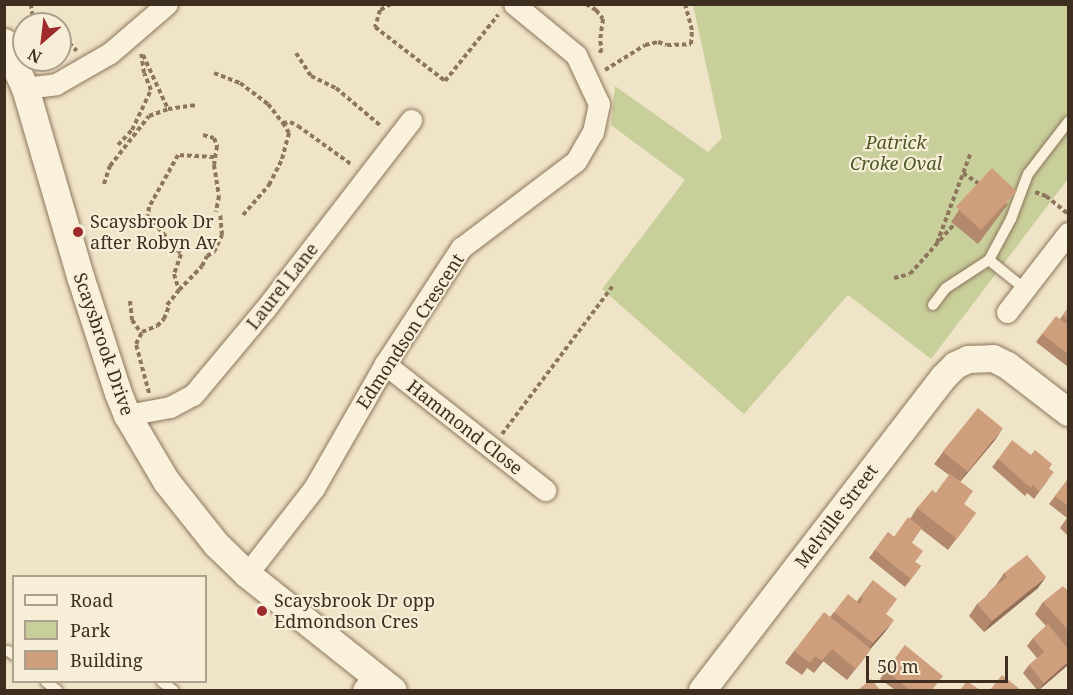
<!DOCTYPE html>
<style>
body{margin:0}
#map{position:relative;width:1073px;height:695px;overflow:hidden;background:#f0e4c8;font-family:"Noto Serif",serif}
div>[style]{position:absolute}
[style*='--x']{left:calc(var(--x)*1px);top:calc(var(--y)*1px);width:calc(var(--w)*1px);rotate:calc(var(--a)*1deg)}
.green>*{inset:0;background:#c9cf9b}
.path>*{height:4px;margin-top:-2px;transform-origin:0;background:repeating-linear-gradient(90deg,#8d765c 0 4.5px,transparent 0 7.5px)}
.roads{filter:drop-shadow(0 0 2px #8d765c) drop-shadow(0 0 2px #8d765c)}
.service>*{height:10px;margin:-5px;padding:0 5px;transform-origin:5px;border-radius:5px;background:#faf1dc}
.minor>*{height:21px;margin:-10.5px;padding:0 10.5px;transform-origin:10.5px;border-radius:10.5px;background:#faf1dc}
.tertiary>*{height:27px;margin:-13.5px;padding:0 13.5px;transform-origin:13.5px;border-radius:13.5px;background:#faf1dc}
.wall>*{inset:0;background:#b2896c}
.shaded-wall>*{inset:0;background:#916f58}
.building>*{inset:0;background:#cf9f7d;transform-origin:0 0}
.dots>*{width:16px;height:16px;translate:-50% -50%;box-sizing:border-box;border:3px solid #f7eed8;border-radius:50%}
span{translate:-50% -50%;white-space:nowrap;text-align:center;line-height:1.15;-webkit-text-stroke:4.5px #f7eed8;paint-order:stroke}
.park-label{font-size:18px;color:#4d5a26;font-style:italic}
.poi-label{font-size:18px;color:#3d2e20}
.left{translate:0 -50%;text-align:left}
.street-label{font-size:18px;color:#3d2e20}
.frame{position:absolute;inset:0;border:6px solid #3d2e20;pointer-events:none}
.legend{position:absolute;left:12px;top:575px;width:195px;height:108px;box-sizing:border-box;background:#f7eed8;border:2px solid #ada18e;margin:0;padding:8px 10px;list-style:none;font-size:18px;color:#3d2e20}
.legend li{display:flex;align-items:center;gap:12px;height:30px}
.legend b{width:30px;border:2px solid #ada18e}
.north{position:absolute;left:12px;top:12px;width:60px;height:60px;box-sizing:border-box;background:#f7eed8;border:2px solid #ada18e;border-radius:50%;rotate:208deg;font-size:16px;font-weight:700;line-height:24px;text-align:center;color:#3d2e20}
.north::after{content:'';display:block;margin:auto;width:21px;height:27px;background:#9e2a2b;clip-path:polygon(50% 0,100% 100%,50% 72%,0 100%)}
.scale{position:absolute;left:866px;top:656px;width:142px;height:27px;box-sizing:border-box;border:3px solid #3d2e20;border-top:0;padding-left:8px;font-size:18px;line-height:21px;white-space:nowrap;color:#3d2e20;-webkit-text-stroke:4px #f7eed8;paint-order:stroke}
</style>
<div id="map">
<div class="green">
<i style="clip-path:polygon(693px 5px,1068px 5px,1068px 179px,931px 359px,848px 295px,744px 414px,602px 289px,685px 180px,611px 125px,615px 86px,708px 152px,722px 138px)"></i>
</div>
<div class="path">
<i style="--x:31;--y:4;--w:20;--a:84"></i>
<i style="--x:391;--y:4;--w:13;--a:151"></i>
<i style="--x:380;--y:10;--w:18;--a:106"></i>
<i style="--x:375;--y:27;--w:88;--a:37.6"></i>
<i style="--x:445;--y:81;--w:85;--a:-51.2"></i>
<i style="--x:586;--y:4;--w:12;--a:31"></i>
<i style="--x:596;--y:10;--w:11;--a:52"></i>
<i style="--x:603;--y:19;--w:22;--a:98"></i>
<i style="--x:600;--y:41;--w:8;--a:76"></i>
<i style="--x:602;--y:49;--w:7;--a:124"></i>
<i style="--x:60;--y:41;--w:9;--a:13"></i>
<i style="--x:69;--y:43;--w:11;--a:45"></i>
<i style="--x:296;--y:53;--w:27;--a:57"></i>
<i style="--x:311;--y:76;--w:28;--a:26"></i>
<i style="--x:336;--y:88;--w:60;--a:40.3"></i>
<i style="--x:143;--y:55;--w:60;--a:65.2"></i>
<i style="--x:168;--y:109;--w:28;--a:-8"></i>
<i style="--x:605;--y:70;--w:47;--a:-32"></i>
<i style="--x:645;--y:45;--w:13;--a:-13"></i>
<i style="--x:658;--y:42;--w:9;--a:18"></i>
<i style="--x:667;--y:45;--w:24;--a:-2"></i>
<i style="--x:691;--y:44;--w:14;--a:-86"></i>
<i style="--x:692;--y:30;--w:27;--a:-105"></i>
<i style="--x:214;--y:73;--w:28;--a:21"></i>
<i style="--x:240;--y:83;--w:35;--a:37"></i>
<i style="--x:268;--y:104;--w:24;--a:52"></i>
<i style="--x:283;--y:123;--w:7;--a:-8"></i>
<i style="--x:290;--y:122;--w:9;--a:27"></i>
<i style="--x:298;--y:126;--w:67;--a:35.8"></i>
<i style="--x:203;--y:135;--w:11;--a:15"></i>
<i style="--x:214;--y:138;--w:9;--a:69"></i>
<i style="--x:217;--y:146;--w:19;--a:99"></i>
<i style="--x:214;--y:165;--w:31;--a:81"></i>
<i style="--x:219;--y:196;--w:16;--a:101"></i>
<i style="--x:118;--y:145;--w:21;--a:-47"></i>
<i style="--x:132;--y:130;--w:44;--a:-64.6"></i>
<i style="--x:151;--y:90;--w:18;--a:-112"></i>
<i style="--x:144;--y:73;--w:22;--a:-98"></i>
<i style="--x:214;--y:157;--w:36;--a:-177"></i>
<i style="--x:178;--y:155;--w:60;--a:119.1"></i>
<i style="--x:149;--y:207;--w:9;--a:96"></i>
<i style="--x:148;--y:216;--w:50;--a:49"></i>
<i style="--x:181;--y:254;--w:21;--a:109"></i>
<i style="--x:174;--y:274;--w:17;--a:73"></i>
<i style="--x:179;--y:290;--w:33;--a:-46"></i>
<i style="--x:202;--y:266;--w:11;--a:-63"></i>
<i style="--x:207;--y:256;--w:8;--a:-30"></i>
<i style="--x:214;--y:252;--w:19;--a:-65"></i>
<i style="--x:222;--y:235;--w:22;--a:-95"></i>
<i style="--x:963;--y:173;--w:23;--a:34"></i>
<i style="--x:104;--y:184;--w:19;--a:-72"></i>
<i style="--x:110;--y:166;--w:63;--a:-52"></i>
<i style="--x:149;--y:116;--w:20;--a:-20"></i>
<i style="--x:1035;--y:192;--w:12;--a:20"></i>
<i style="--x:1046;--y:196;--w:28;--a:39"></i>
<i style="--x:243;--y:215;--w:40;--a:-49"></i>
<i style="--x:269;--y:185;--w:29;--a:-63"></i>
<i style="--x:282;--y:159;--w:27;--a:-75"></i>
<i style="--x:289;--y:133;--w:12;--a:-121"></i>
<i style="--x:937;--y:243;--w:97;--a:-69.5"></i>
<i style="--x:894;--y:278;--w:16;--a:-14"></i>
<i style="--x:910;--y:274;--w:69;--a:-48.5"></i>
<i style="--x:130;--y:301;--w:19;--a:84"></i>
<i style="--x:132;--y:320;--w:16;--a:55"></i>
<i style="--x:167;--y:305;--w:19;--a:-51"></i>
<i style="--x:149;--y:393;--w:51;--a:-104.9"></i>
<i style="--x:136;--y:344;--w:13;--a:-63"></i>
<i style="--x:142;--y:332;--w:16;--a:-22"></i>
<i style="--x:157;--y:326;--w:10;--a:-45"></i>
<i style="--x:164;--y:319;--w:14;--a:-69"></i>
<i style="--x:502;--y:434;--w:184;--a:-53.2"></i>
</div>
<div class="roads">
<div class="service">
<i style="--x:989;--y:260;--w:47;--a:-61.8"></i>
<i style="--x:1011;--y:219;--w:48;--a:-69.3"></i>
<i style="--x:1028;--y:174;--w:66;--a:-52.4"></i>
<i style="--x:933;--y:305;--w:21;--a:-53"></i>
<i style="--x:946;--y:288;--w:51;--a:-33.1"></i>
<i style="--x:989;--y:260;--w:46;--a:38.9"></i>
<i style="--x:8;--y:651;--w:7;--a:34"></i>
<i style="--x:46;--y:682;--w:14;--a:36"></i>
<i style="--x:162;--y:682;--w:14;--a:36"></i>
</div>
<div class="minor">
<i style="--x:25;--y:88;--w:31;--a:-7"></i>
<i style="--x:56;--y:84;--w:62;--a:-29.9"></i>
<i style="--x:110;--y:53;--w:75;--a:-40.7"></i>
<i style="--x:1007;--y:312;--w:100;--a:-52.3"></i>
<i style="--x:385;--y:364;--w:204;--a:38.2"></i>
<i style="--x:127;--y:415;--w:44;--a:-10.5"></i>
<i style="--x:170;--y:407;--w:26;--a:-28"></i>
<i style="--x:193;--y:395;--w:112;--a:-50.1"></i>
<i style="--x:265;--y:309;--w:239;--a:-52.3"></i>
<i style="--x:247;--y:574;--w:109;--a:-52.1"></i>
<i style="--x:314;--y:488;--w:143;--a:-60.2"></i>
<i style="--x:385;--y:364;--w:139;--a:-56.8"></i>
<i style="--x:461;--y:248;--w:144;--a:-37.1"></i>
<i style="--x:576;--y:161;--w:34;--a:-60"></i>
<i style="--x:593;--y:132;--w:29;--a:-78"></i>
<i style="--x:599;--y:104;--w:54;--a:-115.1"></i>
<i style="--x:576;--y:55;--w:80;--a:-140.6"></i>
<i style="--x:363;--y:690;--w:19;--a:-54"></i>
</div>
<div class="tertiary">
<i style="--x:4;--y:42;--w:51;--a:65.5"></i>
<i style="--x:25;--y:88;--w:196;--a:73.7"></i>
<i style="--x:80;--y:276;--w:123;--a:72"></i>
<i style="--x:118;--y:393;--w:24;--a:68"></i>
<i style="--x:127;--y:415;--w:77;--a:59.4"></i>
<i style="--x:166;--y:481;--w:80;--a:51.6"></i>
<i style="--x:216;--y:544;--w:43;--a:44.1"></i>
<i style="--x:247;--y:574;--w:186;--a:38.5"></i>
<i style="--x:702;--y:690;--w:395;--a:-52.4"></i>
<i style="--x:943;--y:377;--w:17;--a:-45"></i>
<i style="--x:955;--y:365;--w:14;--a:-25"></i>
<i style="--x:968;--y:359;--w:25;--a:-2"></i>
<i style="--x:993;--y:358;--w:16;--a:27"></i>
<i style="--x:1007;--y:365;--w:77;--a:37.6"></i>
</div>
</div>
<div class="wall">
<i style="clip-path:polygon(1009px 203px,978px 244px,951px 222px,959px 210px)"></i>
<i style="clip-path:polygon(1068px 308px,1068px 367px,1036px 342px,1042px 334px,1060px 319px)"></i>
<i style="clip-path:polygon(995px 440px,960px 482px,964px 505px,976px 513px,948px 550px,921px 529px,912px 542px,915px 562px,921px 566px,905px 587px,869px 558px,888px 532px,894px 537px,910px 519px,917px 508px,936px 493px,949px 475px,934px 464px,943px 452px)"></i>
<i style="clip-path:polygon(1031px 455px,1052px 464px,1049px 468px,1048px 480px,1034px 499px,1027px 493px,1025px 496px,992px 467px,998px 459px)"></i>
<i style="clip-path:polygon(1068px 479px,1068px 536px,1060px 528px,1067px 518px,1049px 504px)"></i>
<i style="clip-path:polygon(1004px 573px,1038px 588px,984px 632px,969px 616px,977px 604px,985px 598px,990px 591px,996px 585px)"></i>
<i style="clip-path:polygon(873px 580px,886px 614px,885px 632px,871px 648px,863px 660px,847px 680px,823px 661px,814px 673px,807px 668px,802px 675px,785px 663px,794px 651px,830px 617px,834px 612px,857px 601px)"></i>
<i style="clip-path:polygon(1068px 591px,1068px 665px,1039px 690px,1037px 690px,1023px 673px,1029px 665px,1037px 658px,1027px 646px,1033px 638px,1046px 626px,1035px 614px,1043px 602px)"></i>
<i style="clip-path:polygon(905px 645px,932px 690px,895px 690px,880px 679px)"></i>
</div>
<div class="shaded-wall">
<i style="clip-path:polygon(1003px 428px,995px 440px,959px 483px,967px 472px)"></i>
<i style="clip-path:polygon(1046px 577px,1038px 588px,984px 632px,992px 621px)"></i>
<i style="clip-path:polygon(894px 620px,885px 632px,865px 655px,873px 643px)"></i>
<i style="clip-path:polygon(832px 649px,814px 673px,822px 661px)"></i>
<i style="clip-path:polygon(1068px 662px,1068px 665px,1039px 690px,1044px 683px)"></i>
</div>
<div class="building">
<i style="left:992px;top:168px;width:34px;height:53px;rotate:43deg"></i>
<i style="clip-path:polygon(1068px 308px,1068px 320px,1063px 315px)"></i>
<i style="clip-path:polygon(1056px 316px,1068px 325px,1068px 354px,1042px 334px)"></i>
<i style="left:978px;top:408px;width:32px;height:56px;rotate:39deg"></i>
<i style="clip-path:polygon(1012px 440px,1031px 455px,1035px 450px,1052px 464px,1048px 468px,1054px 472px,1039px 491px,1033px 485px,1031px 488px,998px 459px)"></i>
<i style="clip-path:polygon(950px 474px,973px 491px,964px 504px,976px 513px,957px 539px,917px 508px,932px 490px,936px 493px)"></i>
<i style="clip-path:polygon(1068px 479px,1068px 506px,1055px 496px)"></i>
<i style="clip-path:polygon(908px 517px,922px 528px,911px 542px,923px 551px,915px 562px,921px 566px,911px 579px,875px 550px,888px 532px,894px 537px)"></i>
<i style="clip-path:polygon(1027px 555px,1046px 577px,992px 621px,977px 604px,991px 592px,990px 591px,1007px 577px,1004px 573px)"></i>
<i style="clip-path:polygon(873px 580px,897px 599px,886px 614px,894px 620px,873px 643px,834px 612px,848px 594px,860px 604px,863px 599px,861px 597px)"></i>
<i style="clip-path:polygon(1063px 586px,1068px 591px,1068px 630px,1043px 602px)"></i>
<i style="clip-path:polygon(824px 612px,871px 649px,856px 669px,832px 649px,822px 661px,815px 656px,810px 663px,794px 651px)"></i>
<i style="clip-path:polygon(1048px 624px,1068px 649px,1068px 662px,1044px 683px,1029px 665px,1044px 652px,1033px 638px)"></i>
<i style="clip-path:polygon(905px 645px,943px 676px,932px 690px,910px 690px,886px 671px)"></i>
<i style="clip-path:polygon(1002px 675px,1021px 690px,990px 690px)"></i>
<i style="clip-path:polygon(871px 679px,880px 690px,858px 690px)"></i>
<i style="clip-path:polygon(967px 681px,980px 690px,960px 690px)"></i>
</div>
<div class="dots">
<i style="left:78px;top:232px;background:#9e2a2b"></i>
<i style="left:262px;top:611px;background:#9e2a2b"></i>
</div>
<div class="park-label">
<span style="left:896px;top:153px">Patrick<br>Croke Oval</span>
</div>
<div class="poi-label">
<span class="left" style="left:90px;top:232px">Scaysbrook Dr<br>after Robyn Av</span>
<span class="left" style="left:274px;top:611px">Scaysbrook Dr opp<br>Edmondson Cres</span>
</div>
<div class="street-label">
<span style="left:282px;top:286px;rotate:-52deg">Laurel Lane</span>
<span style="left:410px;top:331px;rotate:-57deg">Edmondson Crescent</span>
<span style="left:104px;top:344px;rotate:71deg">Scaysbrook Drive</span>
<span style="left:465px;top:427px;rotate:38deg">Hammond Close</span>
<span style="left:836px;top:516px;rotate:-53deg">Melville Street</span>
</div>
<div class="frame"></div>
<ul class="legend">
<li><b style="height:8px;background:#faf1dc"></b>Road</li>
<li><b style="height:16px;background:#c9cf9b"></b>Park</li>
<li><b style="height:16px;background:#cf9f7d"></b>Building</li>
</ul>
<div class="north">N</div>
<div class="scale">50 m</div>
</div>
